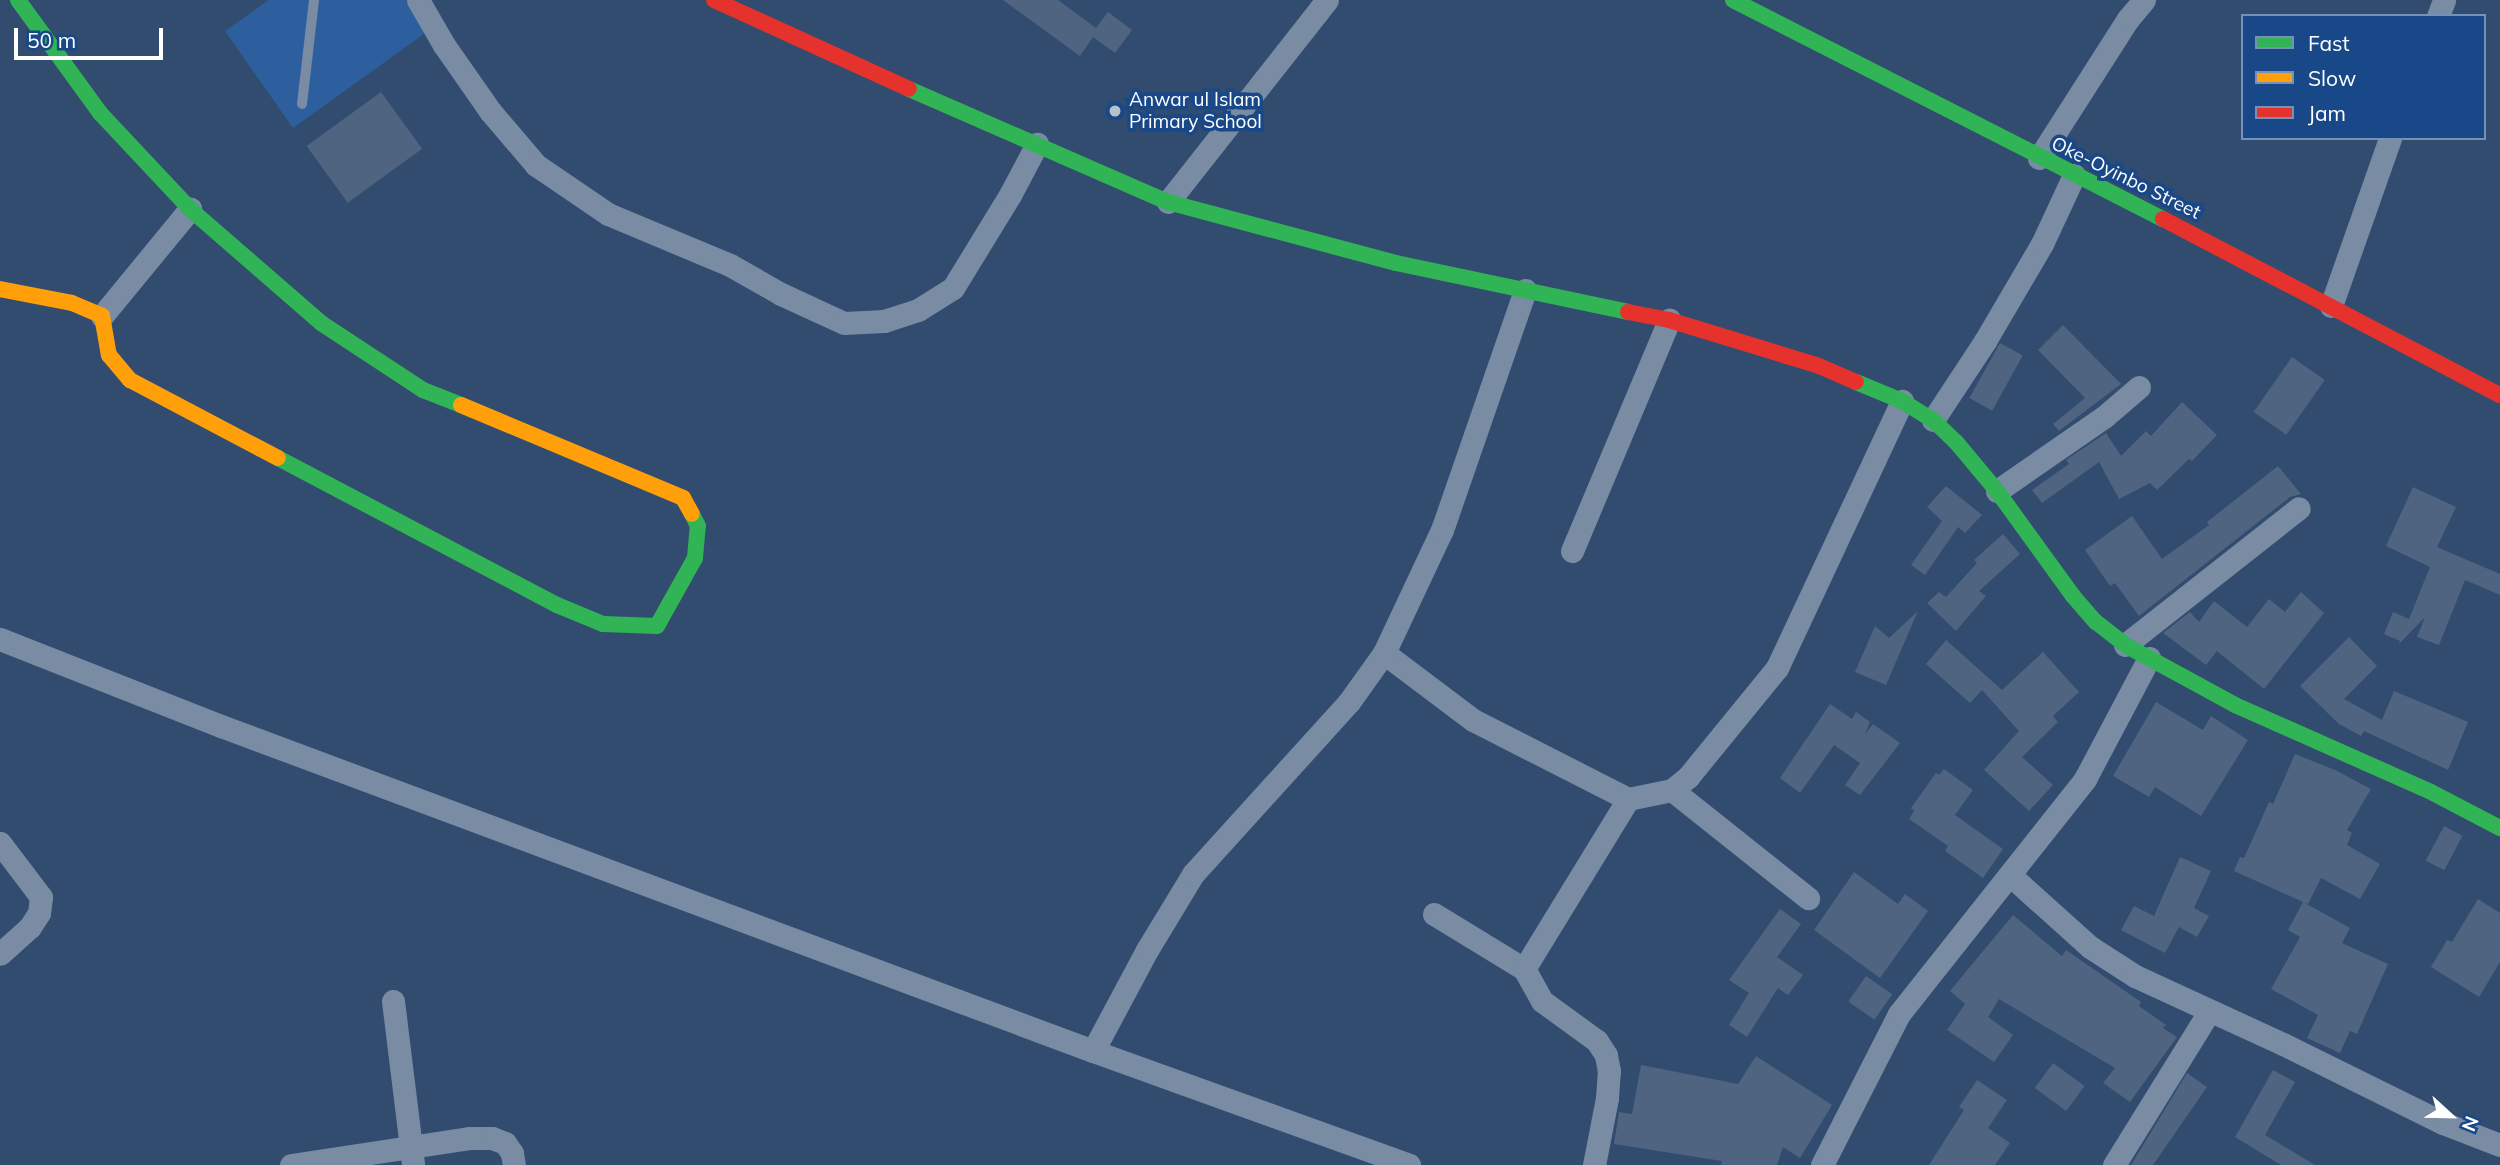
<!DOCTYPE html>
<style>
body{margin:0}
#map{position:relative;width:2500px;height:1165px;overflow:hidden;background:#324c6f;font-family:Mulish,sans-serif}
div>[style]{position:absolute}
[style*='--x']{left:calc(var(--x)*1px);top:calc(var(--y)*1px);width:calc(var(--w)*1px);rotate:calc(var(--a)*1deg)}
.green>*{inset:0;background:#2d5f9f}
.building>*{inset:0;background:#4f6480;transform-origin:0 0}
.lane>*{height:10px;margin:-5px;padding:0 5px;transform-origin:5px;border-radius:5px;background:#798ca4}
.street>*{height:23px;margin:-11.5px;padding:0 11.5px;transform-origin:11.5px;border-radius:11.5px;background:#798ca4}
.fast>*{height:16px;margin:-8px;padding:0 8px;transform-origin:8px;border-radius:8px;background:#30b455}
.slow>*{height:16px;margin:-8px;padding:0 8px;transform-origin:8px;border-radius:8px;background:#ff9f0a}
.jam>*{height:16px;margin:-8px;padding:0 8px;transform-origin:8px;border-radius:8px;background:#e5322d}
.dots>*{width:19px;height:19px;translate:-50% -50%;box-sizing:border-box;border:4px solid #194888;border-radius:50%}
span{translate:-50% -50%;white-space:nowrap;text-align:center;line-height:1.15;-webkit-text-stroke:7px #194888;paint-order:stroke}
.poi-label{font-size:19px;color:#fff}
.left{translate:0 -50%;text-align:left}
.street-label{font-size:19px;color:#fff}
.legend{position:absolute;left:2241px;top:14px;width:245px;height:126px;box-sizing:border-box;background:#194888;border:2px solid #7591b8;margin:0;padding:9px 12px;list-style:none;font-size:21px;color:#fff}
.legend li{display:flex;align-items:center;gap:14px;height:35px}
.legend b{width:35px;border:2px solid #7591b8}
.north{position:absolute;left:2416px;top:1081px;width:70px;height:70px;-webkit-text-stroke:5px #194888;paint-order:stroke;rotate:112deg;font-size:19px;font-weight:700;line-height:28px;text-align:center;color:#fff}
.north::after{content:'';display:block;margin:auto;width:24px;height:32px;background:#fff;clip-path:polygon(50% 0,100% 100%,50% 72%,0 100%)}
.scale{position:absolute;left:14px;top:28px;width:149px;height:32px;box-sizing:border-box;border:4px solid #fff;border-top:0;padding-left:9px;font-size:21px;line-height:24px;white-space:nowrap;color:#fff;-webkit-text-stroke:5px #194888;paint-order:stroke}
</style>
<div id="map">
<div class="green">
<i style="clip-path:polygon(269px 0,406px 0,428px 31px,293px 128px,225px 31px)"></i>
</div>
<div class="building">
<i style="clip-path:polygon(1003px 0,1058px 0,1096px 28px,1108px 12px,1132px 30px,1115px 53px,1093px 37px,1080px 56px)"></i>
<i style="left:381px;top:92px;width:70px;height:92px;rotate:54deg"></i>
<i style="clip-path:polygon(2063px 325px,2121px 384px,2059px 431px,2053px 424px,2085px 398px,2038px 350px)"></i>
<i style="left:2000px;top:343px;width:26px;height:63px;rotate:29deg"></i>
<i style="left:2292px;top:357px;width:40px;height:67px;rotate:35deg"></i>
<i style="clip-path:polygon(2182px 402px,2217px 435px,2192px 461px,2189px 459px,2157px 490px,2150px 483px,2119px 499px,2099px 462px,2042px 503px,2032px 490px,2069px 464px,2066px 460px,2106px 433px,2121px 456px,2146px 431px,2151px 436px)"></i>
<i style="clip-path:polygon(2278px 466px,2301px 494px,2290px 497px,2139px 616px,2115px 583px,2110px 586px,2085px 550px,2132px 516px,2162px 559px,2209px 525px,2207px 522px)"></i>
<i style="clip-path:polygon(1946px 486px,1982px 515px,1965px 533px,1958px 527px,1925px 575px,1911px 565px,1942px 521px,1927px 507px)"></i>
<i style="clip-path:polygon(2413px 487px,2456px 507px,2437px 547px,2500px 574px,2500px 595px,2465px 580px,2439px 645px,2417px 637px,2425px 617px,2399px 644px,2400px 641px,2384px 634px,2393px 612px,2409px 619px,2430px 567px,2386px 546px)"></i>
<i style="clip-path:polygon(2003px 534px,2020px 554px,1979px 591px,1986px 596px,1956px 631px,1927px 603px,1939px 592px,1946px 597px,1977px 563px,1974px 560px)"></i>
<i style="clip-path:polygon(2301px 592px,2324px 613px,2264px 689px,2217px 651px,2206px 665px,2163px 633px,2190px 612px,2199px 622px,2214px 601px,2247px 627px,2269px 599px,2285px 612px)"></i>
<i style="clip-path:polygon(1918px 611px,1886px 685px,1855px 672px,1875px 626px,1889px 638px)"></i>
<i style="clip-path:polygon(2349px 637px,2377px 666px,2344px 699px,2382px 720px,2394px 691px,2468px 722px,2448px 770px,2364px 731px,2361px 736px,2339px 724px,2300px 686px)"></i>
<i style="clip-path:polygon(1946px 640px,2002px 690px,2043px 652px,2079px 692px,2053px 716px,2058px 722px,2022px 757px,2053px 785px,2029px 811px,1984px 770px,2019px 731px,1982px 690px,1970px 703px,1926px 664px)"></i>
<i style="clip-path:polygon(2156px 702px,2203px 730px,2211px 716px,2248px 740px,2201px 816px,2155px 787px,2149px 797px,2113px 776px)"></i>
<i style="clip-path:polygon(1830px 704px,1852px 719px,1856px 712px,1870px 722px,1865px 734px,1873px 724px,1900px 743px,1860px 795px,1845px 785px,1860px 763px,1834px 745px,1800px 793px,1780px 778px)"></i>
<i style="clip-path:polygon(2295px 754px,2335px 770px,2371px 789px,2347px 830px,2352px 833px,2347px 845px,2380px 864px,2360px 899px,2321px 878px,2308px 904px,2303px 902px,2350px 928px,2342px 943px,2388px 964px,2357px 1034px,2350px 1031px,2340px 1053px,2307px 1038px,2318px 1015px,2271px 989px,2300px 937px,2288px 930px,2303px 902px,2234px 871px,2240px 857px,2244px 858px,2269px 802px,2273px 804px)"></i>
<i style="clip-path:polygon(1944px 769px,1973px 790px,1955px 815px,2003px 849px,1983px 878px,1945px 851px,1948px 846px,1909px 819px,1914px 811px,1911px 808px,1936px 773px,1939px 775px)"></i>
<i style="left:2444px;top:826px;width:21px;height:39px;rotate:28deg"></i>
<i style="clip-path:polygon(2180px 857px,2211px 871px,2194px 908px,2209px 916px,2197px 937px,2179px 927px,2165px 953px,2121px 930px,2134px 906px,2154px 916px)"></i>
<i style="clip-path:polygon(1854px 872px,1898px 904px,1905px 894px,1928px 911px,1880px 978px,1814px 930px)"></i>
<i style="clip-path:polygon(2478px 899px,2500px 913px,2500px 962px,2479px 997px,2431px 967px,2447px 940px,2452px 942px)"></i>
<i style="clip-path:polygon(1780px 909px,1801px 924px,1777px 957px,1803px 975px,1788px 995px,1778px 988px,1747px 1037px,1729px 1025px,1749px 993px,1729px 980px)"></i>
<i style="clip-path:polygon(2013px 915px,2062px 956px,2066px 950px,2141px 1002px,2139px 1006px,2166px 1025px,2163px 1028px,2177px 1037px,2130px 1102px,2103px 1083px,2115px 1068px,1999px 999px,1988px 1017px,2013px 1035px,1994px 1062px,1947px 1030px,1965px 1004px,1950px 991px)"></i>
<i style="left:1866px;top:976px;width:32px;height:31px;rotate:35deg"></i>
<i style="clip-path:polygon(1756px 1056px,1832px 1105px,1800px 1158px,1783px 1147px,1777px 1165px,1721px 1165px,1722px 1161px,1614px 1144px,1619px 1112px,1632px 1114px,1641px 1065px,1738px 1084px)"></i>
<i style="left:2053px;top:1063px;width:39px;height:31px;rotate:36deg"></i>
<i style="clip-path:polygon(2273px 1070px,2295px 1082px,2265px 1135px,2315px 1165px,2281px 1165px,2235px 1137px)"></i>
<i style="clip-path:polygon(2187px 1073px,2207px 1087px,2153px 1165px,2131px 1165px)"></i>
<i style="clip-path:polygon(1977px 1080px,2007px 1100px,1988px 1128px,2010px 1143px,1995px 1165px,1929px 1165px,1964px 1110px,1959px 1107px)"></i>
</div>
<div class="lane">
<i style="--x:302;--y:104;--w:105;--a:-83.4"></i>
</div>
<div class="street">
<i style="--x:418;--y:0;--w:52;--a:60"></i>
<i style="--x:444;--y:45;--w:80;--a:55.1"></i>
<i style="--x:490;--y:111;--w:71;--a:49.6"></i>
<i style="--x:536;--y:165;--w:87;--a:34.2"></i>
<i style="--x:608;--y:214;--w:132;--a:22.7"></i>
<i style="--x:730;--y:265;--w:59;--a:29.6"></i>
<i style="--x:781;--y:294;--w:69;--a:24.7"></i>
<i style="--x:844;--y:323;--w:40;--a:-2.9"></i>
<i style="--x:884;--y:321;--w:36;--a:-18"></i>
<i style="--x:918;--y:310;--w:41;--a:-32.2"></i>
<i style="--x:953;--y:288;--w:109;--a:-58.5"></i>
<i style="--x:1010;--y:195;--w:58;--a:-62.1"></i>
<i style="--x:2438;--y:16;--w:17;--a:-69"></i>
<i style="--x:2039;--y:158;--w:165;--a:-57.4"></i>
<i style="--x:2128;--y:19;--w:25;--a:-50"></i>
<i style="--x:1168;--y:202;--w:257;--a:-51.8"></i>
<i style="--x:2331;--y:306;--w:178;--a:-70.6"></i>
<i style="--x:102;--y:316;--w:139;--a:-50.6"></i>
<i style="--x:1933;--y:420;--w:95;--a:-56.6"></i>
<i style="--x:1985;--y:341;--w:113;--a:-59.6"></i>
<i style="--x:2042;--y:244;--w:76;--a:-65.1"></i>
<i style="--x:1997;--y:491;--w:130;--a:-34.7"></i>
<i style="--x:2104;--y:417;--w:46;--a:-40.6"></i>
<i style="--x:1572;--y:551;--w:251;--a:-67.2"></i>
<i style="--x:0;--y:639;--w:238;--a:21.5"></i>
<i style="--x:221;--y:726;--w:931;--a:20.44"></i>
<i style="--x:1093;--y:1051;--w:336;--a:19.8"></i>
<i style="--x:2125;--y:645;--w:221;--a:-38.2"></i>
<i style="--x:1384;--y:653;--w:111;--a:37"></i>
<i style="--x:1473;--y:720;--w:174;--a:27"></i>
<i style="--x:1672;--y:790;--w:174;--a:38.5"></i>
<i style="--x:0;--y:843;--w:68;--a:52.8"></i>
<i style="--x:41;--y:897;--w:16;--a:97"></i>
<i style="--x:39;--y:913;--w:17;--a:123"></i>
<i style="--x:30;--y:927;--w:40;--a:138"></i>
<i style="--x:2010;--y:875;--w:108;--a:42"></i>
<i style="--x:2090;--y:947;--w:54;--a:32.8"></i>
<i style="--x:2135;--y:976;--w:163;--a:24.7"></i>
<i style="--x:2283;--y:1044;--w:178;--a:26.3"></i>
<i style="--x:2443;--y:1123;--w:61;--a:21.1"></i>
<i style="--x:1434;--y:914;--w:105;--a:31.4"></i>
<i style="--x:393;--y:1001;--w:165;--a:83"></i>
<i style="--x:1093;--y:1051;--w:115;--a:-61.9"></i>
<i style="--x:1147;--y:950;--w:89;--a:-58.8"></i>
<i style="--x:1193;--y:874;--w:232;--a:-47.8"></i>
<i style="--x:1349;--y:702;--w:60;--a:-54.5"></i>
<i style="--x:1384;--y:653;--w:136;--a:-64.8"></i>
<i style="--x:1442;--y:530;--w:254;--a:-70.9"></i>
<i style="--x:291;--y:1165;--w:180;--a:-8.6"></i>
<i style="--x:469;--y:1138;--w:23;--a:0"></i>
<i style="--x:492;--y:1138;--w:14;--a:21"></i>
<i style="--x:505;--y:1143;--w:12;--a:55"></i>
<i style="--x:512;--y:1153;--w:12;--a:81"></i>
<i style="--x:1594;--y:1165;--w:68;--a:-79"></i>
<i style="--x:1607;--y:1098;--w:27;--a:-86"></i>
<i style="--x:1609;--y:1071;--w:16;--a:-101"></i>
<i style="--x:1606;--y:1055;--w:17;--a:-123"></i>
<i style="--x:1597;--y:1041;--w:68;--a:-144"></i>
<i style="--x:1542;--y:1001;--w:37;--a:-119"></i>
<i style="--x:1524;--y:969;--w:199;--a:-58.5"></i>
<i style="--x:1628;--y:799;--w:45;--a:-11.6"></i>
<i style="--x:1672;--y:790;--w:21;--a:-39"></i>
<i style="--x:1688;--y:777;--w:141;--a:-50.8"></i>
<i style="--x:1777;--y:668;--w:295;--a:-64.9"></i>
<i style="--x:1822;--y:1165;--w:169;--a:-63"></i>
<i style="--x:1899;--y:1014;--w:300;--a:-51.6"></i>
<i style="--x:2085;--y:779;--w:137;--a:-62.1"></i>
<i style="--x:2114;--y:1165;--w:180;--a:-58.2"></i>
</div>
<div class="fast">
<i style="--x:18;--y:0;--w:140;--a:54"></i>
<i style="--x:100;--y:113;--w:132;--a:46.8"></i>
<i style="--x:190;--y:209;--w:174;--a:41"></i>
<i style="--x:321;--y:323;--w:122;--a:33.3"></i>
<i style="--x:423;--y:390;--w:41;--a:21.5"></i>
<i style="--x:1733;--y:0;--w:483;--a:27"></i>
<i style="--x:909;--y:89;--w:283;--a:23.6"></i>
<i style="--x:1168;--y:202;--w:236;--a:15"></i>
<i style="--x:1396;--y:263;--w:237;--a:11.9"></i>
<i style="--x:1856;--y:382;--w:50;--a:22.4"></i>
<i style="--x:1902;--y:401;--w:36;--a:32"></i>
<i style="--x:1933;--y:420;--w:32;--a:44"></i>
<i style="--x:1956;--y:442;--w:64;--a:50.1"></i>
<i style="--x:1997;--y:491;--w:130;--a:54.1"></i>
<i style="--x:2073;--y:596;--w:35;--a:49"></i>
<i style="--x:2096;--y:622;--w:37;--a:38"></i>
<i style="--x:2125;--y:645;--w:125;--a:28.6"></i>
<i style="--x:2235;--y:705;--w:214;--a:23.9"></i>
<i style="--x:2431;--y:792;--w:78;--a:27.6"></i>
<i style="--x:278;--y:458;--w:315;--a:27.8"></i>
<i style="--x:557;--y:605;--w:50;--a:22.4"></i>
<i style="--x:603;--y:624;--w:54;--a:2.1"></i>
<i style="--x:657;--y:626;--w:78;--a:-60.8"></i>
<i style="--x:695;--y:558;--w:32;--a:-85"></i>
<i style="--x:698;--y:526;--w:13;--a:-117"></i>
</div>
<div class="slow">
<i style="--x:0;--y:289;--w:73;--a:11"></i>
<i style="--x:72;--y:303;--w:33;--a:23"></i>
<i style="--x:102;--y:316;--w:40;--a:80"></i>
<i style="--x:109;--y:355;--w:33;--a:50"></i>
<i style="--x:130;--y:380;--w:167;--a:27.8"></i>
<i style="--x:461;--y:405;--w:241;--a:22.7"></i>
<i style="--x:683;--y:498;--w:18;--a:61"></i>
</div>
<div class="jam">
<i style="--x:714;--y:0;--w:214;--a:24.5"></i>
<i style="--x:2163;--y:219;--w:380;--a:27.6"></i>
<i style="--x:1628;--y:312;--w:42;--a:11"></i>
<i style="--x:1669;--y:320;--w:157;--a:17"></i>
<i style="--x:1819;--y:366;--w:40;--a:23.4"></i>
</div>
<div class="dots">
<i style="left:1115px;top:111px;background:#b7c0cd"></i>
</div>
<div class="poi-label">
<span class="left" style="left:1129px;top:111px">Anwar ul Islam<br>Primary School</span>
</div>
<div class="street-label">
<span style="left:2126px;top:178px;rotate:26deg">Oke-Oyinbo Street</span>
</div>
<ul class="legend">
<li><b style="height:9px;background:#30b455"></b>Fast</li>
<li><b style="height:9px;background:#ff9f0a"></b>Slow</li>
<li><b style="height:9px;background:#e5322d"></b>Jam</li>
</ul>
<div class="north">N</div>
<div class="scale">50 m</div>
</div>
